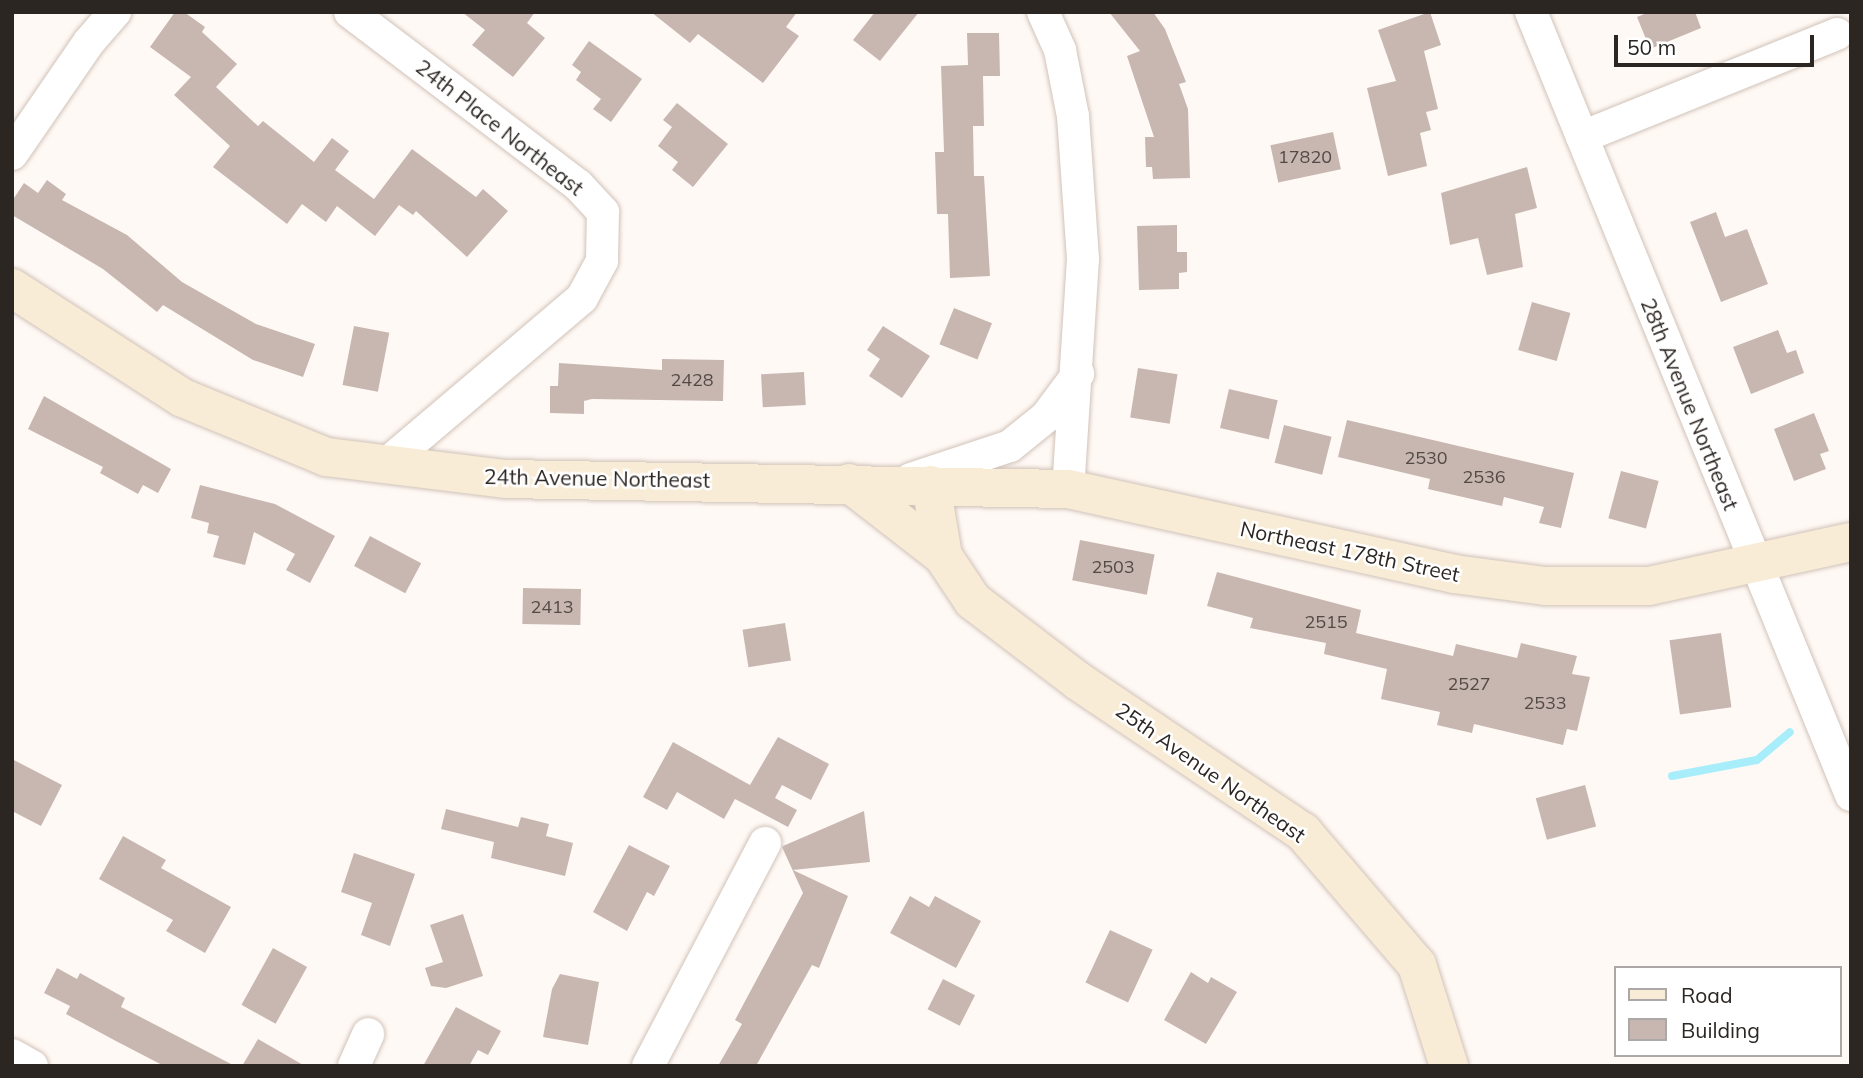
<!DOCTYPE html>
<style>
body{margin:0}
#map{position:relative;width:1863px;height:1078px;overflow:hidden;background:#fff9f5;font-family:Mulish,sans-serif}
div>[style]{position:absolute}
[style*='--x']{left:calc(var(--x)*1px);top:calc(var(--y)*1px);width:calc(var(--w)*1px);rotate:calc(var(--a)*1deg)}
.stream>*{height:8px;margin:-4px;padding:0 4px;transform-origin:4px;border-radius:4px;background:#a8edfa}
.building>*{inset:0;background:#c8b7b1;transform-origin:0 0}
.roads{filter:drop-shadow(0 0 2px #d1c3b9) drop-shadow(0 0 2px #d1c3b9)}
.street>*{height:32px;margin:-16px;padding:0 16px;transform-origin:16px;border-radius:16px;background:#fff}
.secondary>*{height:38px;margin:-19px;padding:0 19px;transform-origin:19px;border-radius:19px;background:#f9ecd6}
span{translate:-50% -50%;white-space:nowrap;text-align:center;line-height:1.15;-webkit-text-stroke:5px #fff;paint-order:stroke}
.number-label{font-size:18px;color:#534a46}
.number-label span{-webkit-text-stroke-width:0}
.street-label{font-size:21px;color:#2c2623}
.frame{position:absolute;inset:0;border:14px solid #2c2623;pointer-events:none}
.legend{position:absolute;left:1614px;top:966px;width:228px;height:91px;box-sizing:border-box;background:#fff;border:2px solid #aba8a7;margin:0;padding:9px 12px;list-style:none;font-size:21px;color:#2c2623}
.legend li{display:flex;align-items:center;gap:14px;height:35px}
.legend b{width:35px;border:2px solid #aba8a7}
.scale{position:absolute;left:1614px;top:35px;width:200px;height:32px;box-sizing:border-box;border:4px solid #2c2623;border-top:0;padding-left:9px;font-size:21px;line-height:24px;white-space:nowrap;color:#2c2623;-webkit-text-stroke:5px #fff;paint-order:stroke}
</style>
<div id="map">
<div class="stream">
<i style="--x:1672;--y:776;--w:86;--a:-10.7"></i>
<i style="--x:1757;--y:760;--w:43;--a:-40.3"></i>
</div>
<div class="building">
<i style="clip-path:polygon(175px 12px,184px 12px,205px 27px,202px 32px,237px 64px,216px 87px,258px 126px,263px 121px,314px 162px,332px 138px,349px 151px,335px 170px,374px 199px,412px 149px,476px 197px,483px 189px,508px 211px,467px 257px,416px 211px,413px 215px,399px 205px,375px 236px,337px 206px,326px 222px,302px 204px,287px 224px,213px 167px,230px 146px,174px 95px,191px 77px,150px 47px)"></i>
<i style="clip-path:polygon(462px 12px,535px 12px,527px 23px,545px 38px,513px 77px,472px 45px,485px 30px)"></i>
<i style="clip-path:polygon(651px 12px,797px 12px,786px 27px,799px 36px,763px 83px,698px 34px,690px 43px)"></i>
<i style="clip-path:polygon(875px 12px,919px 12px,880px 61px,853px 40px)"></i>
<i style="clip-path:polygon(1109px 12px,1153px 12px,1165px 29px,1186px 82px,1179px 84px,1188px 109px,1190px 178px,1153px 179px,1152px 167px,1146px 167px,1145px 137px,1154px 137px,1127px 56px,1140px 51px)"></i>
<i style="clip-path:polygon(1430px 12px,1441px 45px,1424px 51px,1438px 109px,1426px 112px,1431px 130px,1420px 133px,1427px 166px,1388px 176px,1367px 88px,1396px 81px,1378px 30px)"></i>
<i style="clip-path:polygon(1649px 12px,1695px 12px,1701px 28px,1650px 49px,1637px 17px)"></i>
<i style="clip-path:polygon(967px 33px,999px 33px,1000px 76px,983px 76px,984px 126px,973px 126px,974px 176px,984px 176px,990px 276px,950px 278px,948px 214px,937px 214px,935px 152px,944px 152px,941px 66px,968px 65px)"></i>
<i style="clip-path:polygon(589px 41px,642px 79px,611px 122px,593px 109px,601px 99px,576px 80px,581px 72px,572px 65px)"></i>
<i style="clip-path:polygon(677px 103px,728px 144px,693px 187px,672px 170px,678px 162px,658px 146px,672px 127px,663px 120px)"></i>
<i style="left:1333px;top:132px;width:38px;height:64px;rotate:78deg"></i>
<i style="clip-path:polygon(1527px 167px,1537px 208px,1515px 214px,1523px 267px,1487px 275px,1478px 238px,1450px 245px,1441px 193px)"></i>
<i style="clip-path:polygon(47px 180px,66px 194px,62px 200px,127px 235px,182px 282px,256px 324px,315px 344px,303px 377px,253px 360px,163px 305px,157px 312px,103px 269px,12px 215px,12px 201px,24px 183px,38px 193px)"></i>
<i style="clip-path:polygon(1716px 212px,1725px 237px,1747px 229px,1768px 284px,1721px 302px,1690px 222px)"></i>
<i style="clip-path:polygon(1177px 225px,1177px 252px,1187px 252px,1187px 272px,1179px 273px,1179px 289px,1139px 290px,1137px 226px)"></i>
<i style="left:1532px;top:302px;width:40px;height:50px;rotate:16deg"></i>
<i style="left:954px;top:308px;width:41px;height:39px;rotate:22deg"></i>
<i style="left:354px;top:326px;width:36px;height:60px;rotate:11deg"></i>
<i style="clip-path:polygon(883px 326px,930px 356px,902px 398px,869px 376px,880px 359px,867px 350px)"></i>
<i style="clip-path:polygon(1778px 330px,1787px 353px,1796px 350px,1804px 373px,1751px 394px,1733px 347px)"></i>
<i style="clip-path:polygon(662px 359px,724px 360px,723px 401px,592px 399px,584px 401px,584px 414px,550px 413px,550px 386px,558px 386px,559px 363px,662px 370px)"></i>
<i style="left:1138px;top:368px;width:40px;height:50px;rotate:9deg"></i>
<i style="left:804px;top:372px;width:33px;height:43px;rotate:87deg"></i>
<i style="left:1229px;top:389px;width:50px;height:40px;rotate:13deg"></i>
<i style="clip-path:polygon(44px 396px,171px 469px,158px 493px,143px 485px,138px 494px,100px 473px,103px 467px,28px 429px)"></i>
<i style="clip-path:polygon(1814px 413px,1829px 451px,1820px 454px,1826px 469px,1794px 481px,1774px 429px)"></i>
<i style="clip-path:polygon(1347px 420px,1574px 473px,1561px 528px,1539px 523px,1544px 507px,1504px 497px,1502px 506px,1428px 489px,1430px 479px,1338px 457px)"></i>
<i style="left:1284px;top:425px;width:49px;height:39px;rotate:14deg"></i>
<i style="left:1621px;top:471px;width:39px;height:49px;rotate:15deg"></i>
<i style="clip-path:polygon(200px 485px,275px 504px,335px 536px,310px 583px,286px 570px,295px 554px,254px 532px,245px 565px,213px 557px,219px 536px,207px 533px,209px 523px,191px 518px)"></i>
<i style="left:370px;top:536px;width:58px;height:34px;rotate:28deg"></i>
<i style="left:1080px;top:540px;width:76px;height:41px;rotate:11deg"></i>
<i style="clip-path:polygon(1217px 572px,1361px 610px,1356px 633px,1453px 656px,1456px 644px,1517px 658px,1521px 643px,1577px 656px,1572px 674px,1590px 677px,1577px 731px,1567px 729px,1563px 745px,1474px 724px,1472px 733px,1437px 725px,1440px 712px,1381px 699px,1387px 669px,1324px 654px,1326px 643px,1250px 628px,1253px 618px,1207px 606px)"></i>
<i style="left:523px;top:588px;width:58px;height:36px;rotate:1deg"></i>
<i style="left:785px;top:623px;width:38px;height:43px;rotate:81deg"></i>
<i style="left:1721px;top:633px;width:75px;height:52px;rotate:82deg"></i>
<i style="clip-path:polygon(778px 737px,829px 764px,811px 800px,782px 785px,775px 798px,797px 810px,788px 827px,735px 799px,724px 819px,677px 792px,667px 810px,643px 797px,673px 742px,750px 785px)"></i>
<i style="clip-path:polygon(12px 759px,62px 785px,41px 826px,12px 811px)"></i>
<i style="left:1585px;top:785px;width:43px;height:51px;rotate:75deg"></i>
<i style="clip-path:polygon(446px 809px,518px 827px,521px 817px,549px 824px,546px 836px,573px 843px,565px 876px,491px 858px,494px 842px,441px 829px)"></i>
<i style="clip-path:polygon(864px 811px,870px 862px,793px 870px,848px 896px,819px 968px,812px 965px,756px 1066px,718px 1066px,742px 1024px,735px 1020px,803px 893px,782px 847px,783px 846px)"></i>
<i style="clip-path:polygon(123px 836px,166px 860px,161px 868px,231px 907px,205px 953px,166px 931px,173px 920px,99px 879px)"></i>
<i style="clip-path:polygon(629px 845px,670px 866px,654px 896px,647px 892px,627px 931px,593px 912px)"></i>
<i style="clip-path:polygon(354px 853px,415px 874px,390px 946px,361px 935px,372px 903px,341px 892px)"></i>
<i style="clip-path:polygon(910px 896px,929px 907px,935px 896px,981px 921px,956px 968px,890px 933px)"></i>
<i style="clip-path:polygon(463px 914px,483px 976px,446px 988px,431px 986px,425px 968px,443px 962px,430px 925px)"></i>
<i style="left:1110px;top:930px;width:47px;height:58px;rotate:25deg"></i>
<i style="left:273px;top:948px;width:39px;height:65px;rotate:29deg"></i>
<i style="clip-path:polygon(57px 968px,77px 979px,80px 973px,125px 998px,121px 1007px,235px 1066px,164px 1066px,114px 1040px,66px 1014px,70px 1006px,44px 993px)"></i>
<i style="clip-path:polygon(1191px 972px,1208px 983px,1211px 977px,1237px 992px,1206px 1044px,1164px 1020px)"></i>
<i style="clip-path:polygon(560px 974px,599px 982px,588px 1045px,543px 1037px,552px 989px)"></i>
<i style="left:943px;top:979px;width:36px;height:34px;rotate:27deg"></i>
<i style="clip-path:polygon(456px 1007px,501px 1031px,488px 1055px,478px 1050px,469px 1066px,423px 1066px)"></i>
<i style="clip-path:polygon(258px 1039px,305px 1066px,242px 1066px)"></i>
</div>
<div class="roads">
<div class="street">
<i style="--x:350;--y:12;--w:286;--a:37.2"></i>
<i style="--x:578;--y:185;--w:37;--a:47"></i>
<i style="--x:603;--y:212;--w:49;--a:91.2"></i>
<i style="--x:602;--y:261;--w:42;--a:118.4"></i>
<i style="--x:582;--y:298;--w:257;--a:139.7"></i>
<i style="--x:1043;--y:12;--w:42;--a:65.9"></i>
<i style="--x:1060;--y:50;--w:67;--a:78.9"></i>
<i style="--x:1073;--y:116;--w:143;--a:86"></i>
<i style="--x:1083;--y:259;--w:230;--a:93.7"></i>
<i style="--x:1531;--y:12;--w:846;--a:67.77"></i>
<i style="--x:1582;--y:137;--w:275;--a:-22"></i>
<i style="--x:12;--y:154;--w:136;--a:-55.5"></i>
<i style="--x:89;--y:42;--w:40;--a:-49"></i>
<i style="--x:911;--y:479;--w:104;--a:-18.4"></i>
<i style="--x:1010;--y:446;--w:46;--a:-38.9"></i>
<i style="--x:1046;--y:417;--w:54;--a:-53.3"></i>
<i style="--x:12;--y:1055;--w:23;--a:29"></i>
<i style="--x:354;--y:1066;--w:35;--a:-66"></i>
<i style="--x:648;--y:1066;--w:252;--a:-62.3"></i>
</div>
<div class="secondary">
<i style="--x:12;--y:288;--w:203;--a:32.8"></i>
<i style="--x:183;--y:398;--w:155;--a:22.4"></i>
<i style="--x:326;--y:457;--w:180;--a:7"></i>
<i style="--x:505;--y:479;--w:563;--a:1.02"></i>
<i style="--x:1068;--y:489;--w:395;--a:12.4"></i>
<i style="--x:1454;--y:574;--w:92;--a:7.5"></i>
<i style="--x:1545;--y:586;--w:104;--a:0"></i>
<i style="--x:1649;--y:586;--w:207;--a:-12.3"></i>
<i style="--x:849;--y:483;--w:119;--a:37.8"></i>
<i style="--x:931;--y:485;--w:72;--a:80.4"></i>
<i style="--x:943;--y:556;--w:54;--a:56.3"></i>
<i style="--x:973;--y:601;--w:132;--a:37.3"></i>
<i style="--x:1078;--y:681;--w:271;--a:33.9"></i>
<i style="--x:1303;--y:832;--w:175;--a:49.4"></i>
<i style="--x:1417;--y:965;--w:106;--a:72.4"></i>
</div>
</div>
<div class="number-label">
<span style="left:1305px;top:157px">17820</span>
<span style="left:692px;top:380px">2428</span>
<span style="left:1426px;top:458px">2530</span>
<span style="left:1484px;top:477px">2536</span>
<span style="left:1113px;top:567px">2503</span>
<span style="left:552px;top:607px">2413</span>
<span style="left:1326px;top:622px">2515</span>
<span style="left:1469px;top:684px">2527</span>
<span style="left:1545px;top:703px">2533</span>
</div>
<div class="street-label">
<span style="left:500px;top:127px;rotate:38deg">24th Place Northeast</span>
<span style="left:1690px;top:404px;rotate:68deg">28th Avenue Northeast</span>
<span style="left:597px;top:478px;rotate:1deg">24th Avenue Northeast</span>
<span style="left:1350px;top:551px;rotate:12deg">Northeast 178th Street</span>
<span style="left:1211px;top:772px;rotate:35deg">25th Avenue Northeast</span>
</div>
<div class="frame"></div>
<ul class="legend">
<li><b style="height:9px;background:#f9ecd6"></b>Road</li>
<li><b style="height:19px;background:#c8b7b1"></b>Building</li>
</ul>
<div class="scale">50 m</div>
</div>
